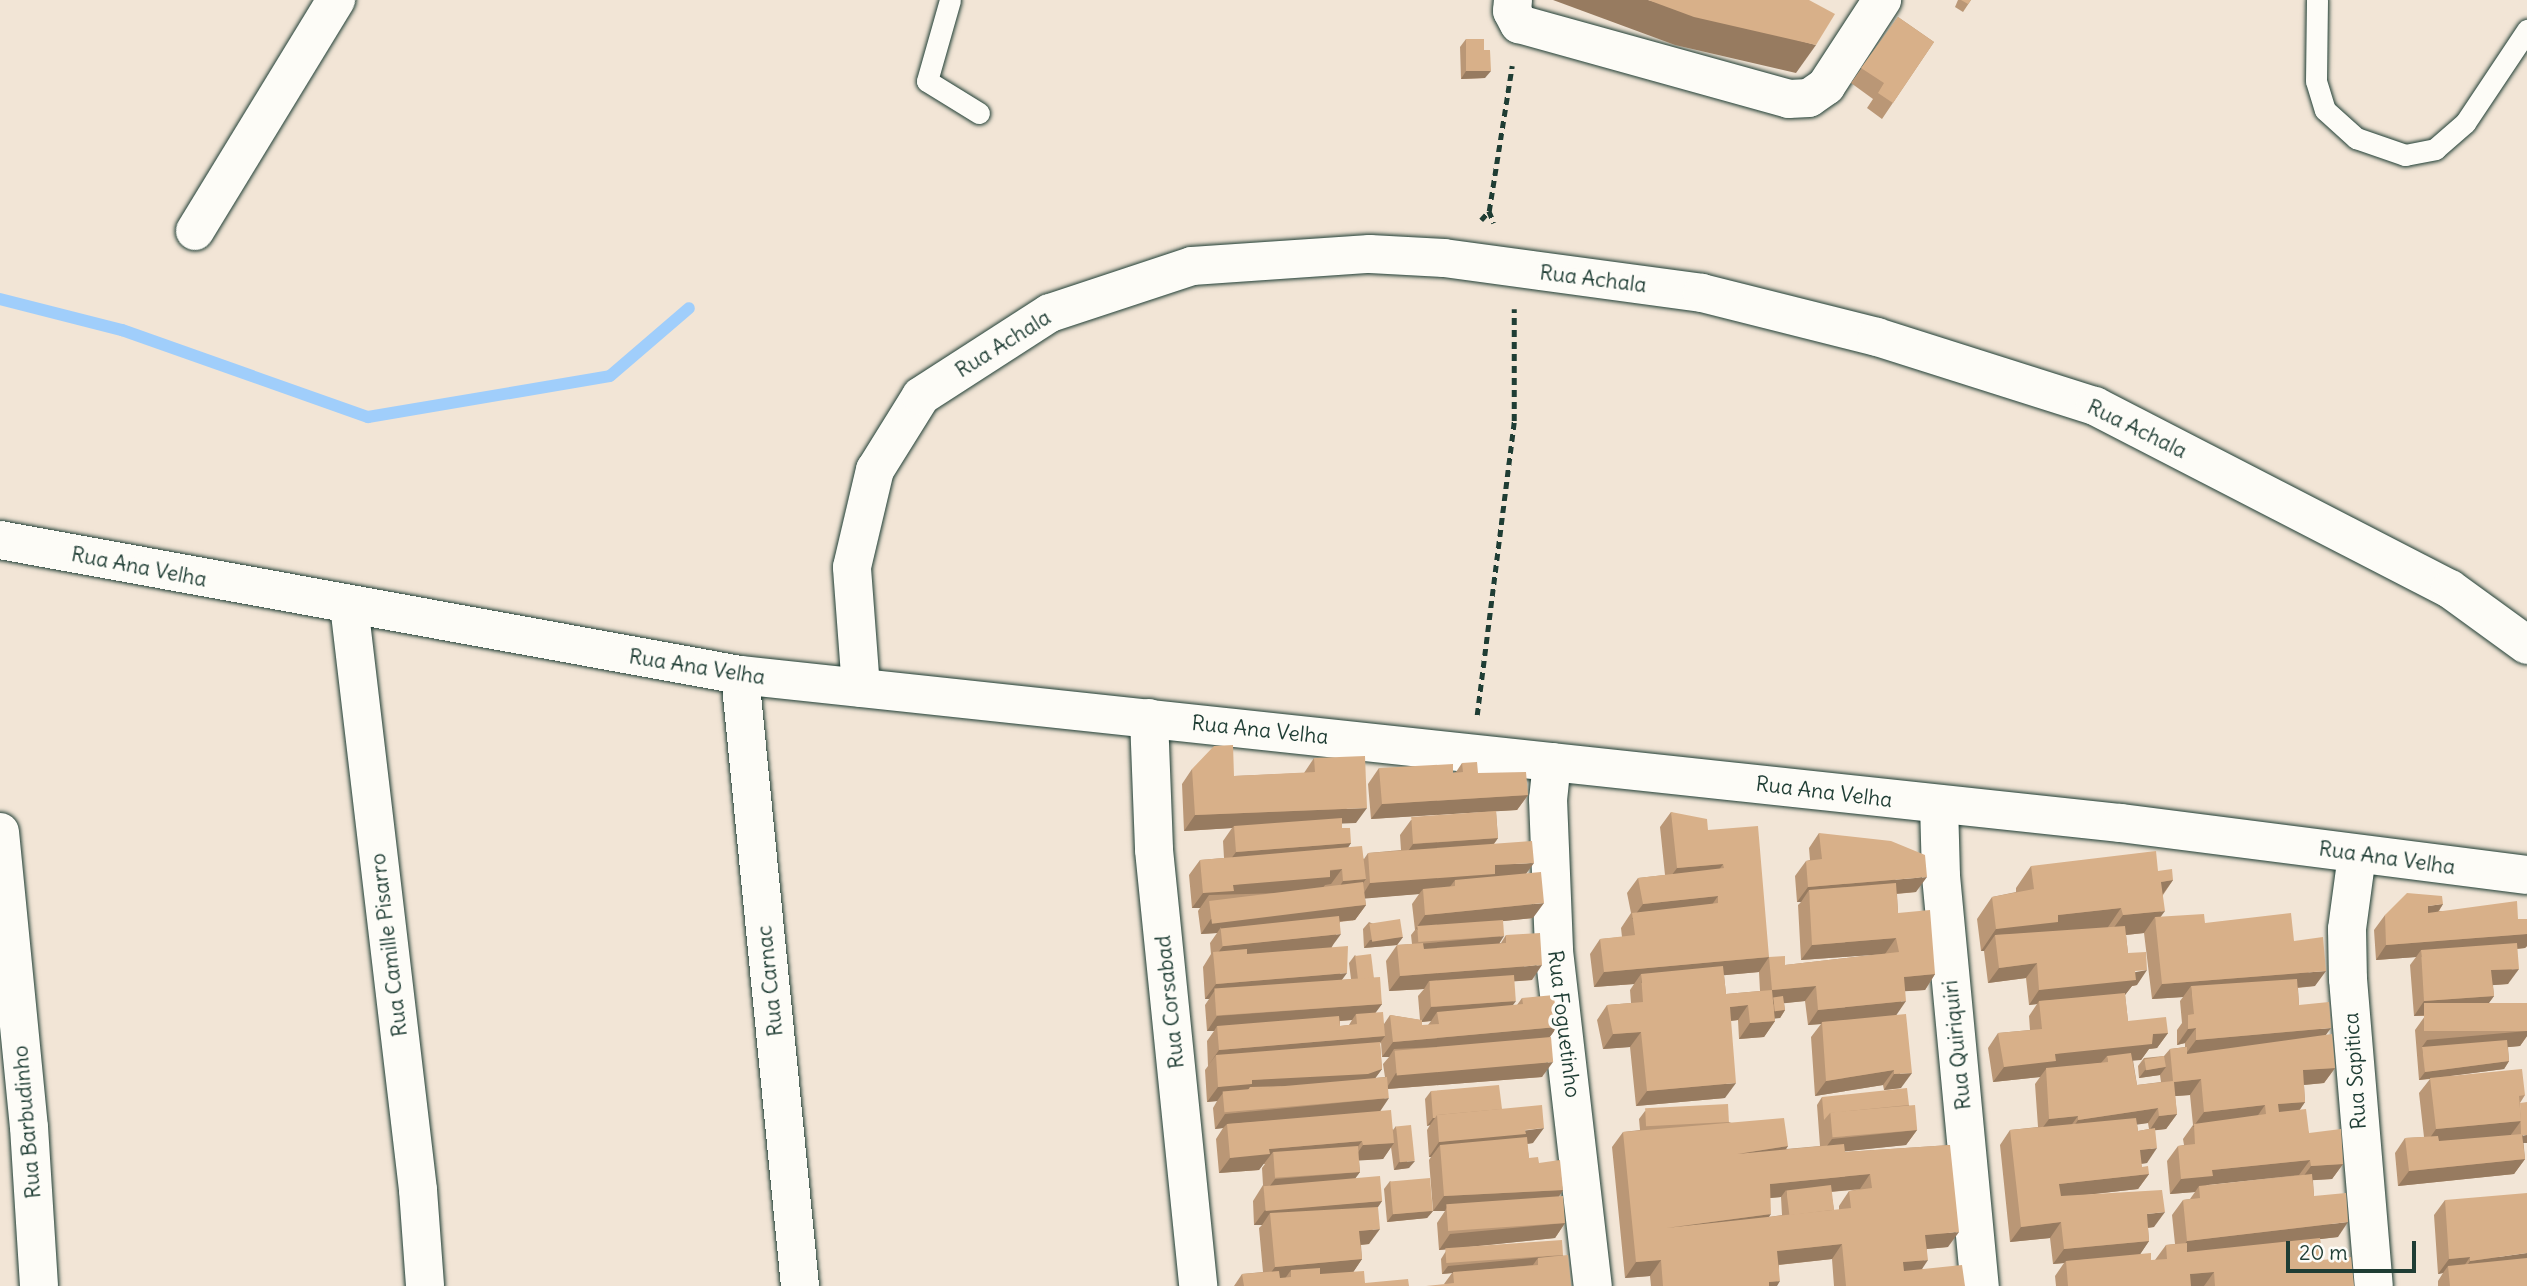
<!DOCTYPE html>
<style>
body{margin:0}
#map{position:relative;width:2527px;height:1286px;overflow:hidden;background:#f2e5d6;font-family:Delius,sans-serif}
div>[style]{position:absolute}
[style*='--x']{left:calc(var(--x)*1px);top:calc(var(--y)*1px);width:calc(var(--w)*1px);rotate:calc(var(--a)*1deg)}
.stream>*{height:12px;margin:-6px;padding:0 6px;transform-origin:6px;border-radius:6px;background:#a0cefb}
.path>*{height:4.5px;margin-top:-2.25px;transform-origin:0;background:repeating-linear-gradient(90deg,#1f3d34 0 7px,transparent 0 12px)}
.roads{filter:drop-shadow(0 0 2px #1f3d34) drop-shadow(0 0 2px #1f3d34)}
.lane>*{height:21px;margin:-10.5px;padding:0 10.5px;transform-origin:10.5px;border-radius:10.5px;background:#fdfcf7}
.street>*{height:38px;margin:-19px;padding:0 19px;transform-origin:19px;border-radius:19px;background:#fdfcf7}
.wall>*{inset:0;background:#ba9776}
.shaded-wall>*{inset:0;background:#977b60}
.building>*{inset:0;background:#d8b089;transform-origin:0 0}
span{translate:-50% -50%;white-space:nowrap;text-align:center;line-height:1.15;-webkit-text-stroke:7px #fdfcf7;paint-order:stroke}
.street-label{font-size:21px;color:#1f3d34}
.scale{position:absolute;left:2286px;top:1241px;width:130px;height:32px;box-sizing:border-box;border:4px solid #1f3d34;border-top:0;padding-left:9px;font-size:21px;line-height:24px;white-space:nowrap;color:#1f3d34;-webkit-text-stroke:5px #fdfcf7;paint-order:stroke}
</style>
<div id="map">
<div class="stream">
<i style="--x:0;--y:299;--w:126;--a:14.3"></i>
<i style="--x:122;--y:330;--w:261;--a:19.5"></i>
<i style="--x:368;--y:417;--w:245;--a:-9.6"></i>
<i style="--x:610;--y:376;--w:104;--a:-40.7"></i>
</div>
<div class="path">
<i style="--x:1489;--y:211;--w:13;--a:67"></i>
<i style="--x:1481;--y:220;--w:12;--a:-48"></i>
<i style="--x:1489;--y:211;--w:147;--a:-81"></i>
<i style="--x:1477;--y:715;--w:296;--a:-82.8"></i>
<i style="--x:1514;--y:421;--w:112;--a:-90"></i>
</div>
<div class="roads">
<div class="lane">
<i style="--x:950;--y:0;--w:84;--a:105.9"></i>
<i style="--x:927;--y:81;--w:61;--a:31.6"></i>
<i style="--x:2317;--y:0;--w:81;--a:90.7"></i>
<i style="--x:2316;--y:81;--w:30;--a:73"></i>
<i style="--x:2325;--y:110;--w:42;--a:42.1"></i>
<i style="--x:2356;--y:138;--w:52;--a:19.1"></i>
<i style="--x:2405;--y:155;--w:31;--a:-11"></i>
<i style="--x:2435;--y:149;--w:40;--a:-41"></i>
<i style="--x:2465;--y:123;--w:112;--a:-56.3"></i>
</div>
<div class="street">
<i style="--x:1513;--y:0;--w:11;--a:95"></i>
<i style="--x:1512;--y:11;--w:15;--a:62"></i>
<i style="--x:1519;--y:24;--w:280;--a:15.5"></i>
<i style="--x:1789;--y:99;--w:20;--a:-3"></i>
<i style="--x:1809;--y:98;--w:21;--a:-35"></i>
<i style="--x:1826;--y:86;--w:103;--a:-56.9"></i>
<i style="--x:195;--y:231;--w:271;--a:-58.6"></i>
<i style="--x:0;--y:540;--w:752;--a:10.34"></i>
<i style="--x:740;--y:675;--w:1389;--a:6.12"></i>
<i style="--x:2121;--y:823;--w:409;--a:7.3"></i>
<i style="--x:349;--y:605;--w:589;--a:83.27"></i>
<i style="--x:418;--y:1190;--w:96;--a:85.8"></i>
<i style="--x:740;--y:675;--w:614;--a:84.39"></i>
<i style="--x:861;--y:688;--w:121;--a:-94.3"></i>
<i style="--x:852;--y:567;--w:100;--a:-76.7"></i>
<i style="--x:875;--y:470;--w:87;--a:-58.1"></i>
<i style="--x:921;--y:396;--w:153;--a:-32.8"></i>
<i style="--x:1050;--y:313;--w:150;--a:-18.3"></i>
<i style="--x:1192;--y:266;--w:178;--a:-3.9"></i>
<i style="--x:1370;--y:254;--w:74;--a:3.1"></i>
<i style="--x:1444;--y:258;--w:260;--a:7.7"></i>
<i style="--x:1702;--y:293;--w:180;--a:14.1"></i>
<i style="--x:1877;--y:337;--w:229;--a:17.6"></i>
<i style="--x:2095;--y:406;--w:399;--a:27.3"></i>
<i style="--x:2450;--y:589;--w:95;--a:36"></i>
<i style="--x:1149;--y:718;--w:132;--a:87.8"></i>
<i style="--x:1154;--y:850;--w:438;--a:84.2"></i>
<i style="--x:1552;--y:762;--w:37;--a:96"></i>
<i style="--x:1548;--y:799;--w:152;--a:87.7"></i>
<i style="--x:1554;--y:951;--w:337;--a:83.4"></i>
<i style="--x:1939;--y:804;--w:72;--a:88.4"></i>
<i style="--x:1941;--y:876;--w:412;--a:84.6"></i>
<i style="--x:0;--y:832;--w:296;--a:84.4"></i>
<i style="--x:29;--y:1127;--w:159;--a:86.4"></i>
<i style="--x:2357;--y:855;--w:75;--a:97.7"></i>
<i style="--x:2347;--y:929;--w:50;--a:88.9"></i>
<i style="--x:2348;--y:979;--w:308;--a:85.2"></i>
</div>
</div>
<div class="wall">
<i style="clip-path:polygon(1958px 0,1971px 0,1963px 12px,1955px 7px)"></i>
<i style="clip-path:polygon(1898px 17px,1934px 42px,1882px 119px,1867px 108px,1873px 99px,1851px 83px)"></i>
<i style="clip-path:polygon(1466px 39px,1485px 78px,1461px 79px,1460px 47px)"></i>
<i style="clip-path:polygon(evenodd,1314px 758px,1356px 823px,1342px 823px,1342px 828px,1351px 843px,1348px 847px,1364px 859px,1368px 853px,1401px 850px,1400px 835px,1411px 820px,1492px 811px,1371px 819px,1368px 784px,1379px 768px,1453px 773px,1456px 772px,1462px 763px,1478px 773px,1528px 795px,1517px 810px,1496px 811px,1498px 838px,1494px 844px,1526px 873px,1533px 918px,1503px 921px,1499px 943px,1501px 943px,1506px 935px,1532px 980px,1514px 981px,1513px 1005px,1517px 1005px,1522px 998px,1557px 1027px,1550px 1037px,1542px 1077px,1388px 1089px,1380px 1111px,1393px 1130px,1396px 1126px,1409px 1168px,1394px 1170px,1391px 1147px,1383px 1159px,1359px 1160px,1360px 1172px,1355px 1178px,1382px 1201px,1378px 1207px,1369px 1244px,1361px 1245px,1362px 1259px,1353px 1272px,1365px 1283px,1409px 1286px,1234px 1286px,1242px 1274px,1263px 1272px,1259px 1228px,1262px 1225px,1254px 1225px,1253px 1201px,1263px 1185px,1262px 1168px,1265px 1164px,1263px 1164px,1259px 1170px,1219px 1173px,1216px 1139px,1223px 1128px,1215px 1129px,1213px 1108px,1217px 1101px,1207px 1102px,1205px 1070px,1208px 1066px,1207px 1041px,1214px 1031px,1207px 1031px,1205px 1005px,1209px 999px,1205px 999px,1203px 967px,1211px 954px,1210px 943px,1217px 933px,1201px 934px,1198px 911px,1200px 908px,1192px 908px,1189px 875px,1200px 860px,1224px 858px,1223px 841px,1232px 828px,1184px 831px,1182px 784px,1192px 769px,1234px 776px,1304px 773px,1314px 758px,1419px 894px,1412px 904px,1415px 930px,1411px 935px,1412px 944px,1397px 945px,1403px 937px,1369px 922px,1363px 929px,1364px 948px,1397px 945px,1386px 961px,1389px 991px,1424px 989px,1418px 996px,1420px 1020px,1390px 1015px,1384px 1024px,1375px 1012px,1382px 1004px,1374px 978px,1355px 955px,1349px 963px,1351px 979px,1342px 980px,1332px 947px,1340px 922px,1355px 920px,1366px 905px,1365px 898px,1419px 894px,1314px 758px,1352px 1020px,1349px 1025px,1340px 1026px,1340px 1021px,1352px 1020px,1314px 758px,1431px 1021px,1428px 1025px,1422px 1025px,1422px 1022px,1431px 1021px,1314px 758px,1381px 1042px,1382px 1057px,1389px 1057px,1383px 1064px,1385px 1077px,1375px 1078px,1382px 1069px,1380px 1044px,1381px 1042px)"></i>
<i style="clip-path:polygon(evenodd,1671px 812px,1708px 830px,1769px 957px,1785px 965px,1881px 954px,1801px 960px,1798px 905px,1801px 902px,1797px 902px,1795px 876px,1806px 861px,1810px 860px,1809px 848px,1819px 833px,1916px 892px,1897px 894px,1898px 913px,1935px 974px,1925px 990px,1905px 991px,1896px 1015px,1901px 1088px,1884px 1090px,1883px 1085px,1815px 1096px,1811px 1037px,1821px 1024px,1808px 1025px,1805px 1001px,1784px 1003px,1785px 1010px,1780px 1018px,1775px 1018px,1775px 1021px,1764px 1037px,1739px 1039px,1738px 1020px,1731px 1021px,1725px 1098px,1636px 1106px,1630px 1047px,1603px 1049px,1597px 1020px,1607px 1005px,1631px 1003px,1630px 990px,1634px 984px,1594px 987px,1590px 954px,1600px 939px,1622px 937px,1621px 928px,1631px 913px,1627px 893px,1638px 878px,1665px 875px,1660px 827px,1671px 812px,1759px 972px,1760px 991px,1726px 994px,1724px 975px,1759px 972px)"></i>
<i style="clip-path:polygon(evenodd,2031px 866px,2158px 871px,2173px 880px,2163px 895px,2160px 917px,2205px 923px,2294px 941px,2315px 986px,2298px 988px,2299px 1005px,2326px 1035px,2335px 1068px,2324px 1083px,2304px 1085px,2305px 1102px,2299px 1110px,2309px 1133px,2343px 1164px,2332px 1179px,2313px 1180px,2314px 1196px,2338px 1237px,2320px 1239px,2322px 1260px,2354px 1286px,2056px 1286px,2055px 1276px,2064px 1263px,2053px 1264px,2050px 1238px,2010px 1242px,2000px 1145px,2010px 1130px,2038px 1127px,2035px 1084px,2040px 1077px,1993px 1082px,1988px 1048px,1998px 1033px,2030px 1030px,2029px 1016px,2037px 1004px,2029px 1005px,2026px 978px,1988px 983px,1984px 951px,1981px 951px,1977px 919px,1992px 897px,2016px 892px,2016px 888px,2031px 866px,2144px 933px,2152px 999px,2183px 997px,2180px 1001px,2182px 1023px,2177px 1030px,2177px 1045px,2185px 1043px,2185px 1047px,2170px 1049px,2164px 1056px,2144px 1058px,2138px 1066px,2139px 1078px,2160px 1075px,2161px 1082px,2137px 1085px,2133px 1060px,2141px 1060px,2149px 1049px,2157px 1048px,2168px 1033px,2128px 1021px,2125px 995px,2132px 986px,2137px 985px,2128px 953px,2126px 935px,2144px 933px,2031px 866px,2190px 1095px,2193px 1125px,2183px 1139px,2184px 1145px,2178px 1146px,2167px 1161px,2170px 1194px,2195px 1192px,2190px 1199px,2183px 1200px,2172px 1215px,2175px 1244px,2166px 1245px,2155px 1260px,2151px 1260px,2140px 1254px,2149px 1241px,2148px 1228px,2154px 1227px,2086px 1195px,2138px 1189px,2149px 1174px,2142px 1167px,2141px 1164px,2147px 1163px,2155px 1130px,2166px 1129px,2177px 1114px,2175px 1096px,2190px 1095px,2031px 866px,2148px 1123px,2149px 1129px,2138px 1131px,2137px 1124px,2148px 1123px,2031px 866px,2299px 1175px,2206px 1186px,2207px 1185px,2299px 1175px)"></i>
<i style="clip-path:polygon(2443px 904px,2439px 911px,2518px 919px,2527px 919px,2527px 946px,2525px 948px,2517px 949px,2508px 984px,2493px 985px,2494px 996px,2485px 1008px,2527px 1003px,2527px 1036px,2520px 1046px,2508px 1047px,2509px 1061px,2504px 1069px,2449px 1076px,2525px 1095px,2520px 1103px,2525px 1159px,2514px 1174px,2398px 1186px,2395px 1153px,2405px 1138px,2424px 1137px,2419px 1093px,2430px 1079px,2419px 1080px,2415px 1030px,2425px 1016px,2414px 1016px,2410px 965px,2416px 957px,2376px 960px,2374px 930px,2385px 915px)"></i>
<i style="clip-path:polygon(1431px 1091px,1502px 1109px,1533px 1143px,1527px 1144px,1529px 1158px,1539px 1163px,1563px 1190px,1559px 1196px,1565px 1223px,1555px 1238px,1439px 1250px,1437px 1223px,1445px 1211px,1433px 1211px,1429px 1160px,1431px 1157px,1429px 1157px,1427px 1130px,1430px 1125px,1427px 1126px,1425px 1099px)"></i>
<i style="clip-path:polygon(evenodd,1822px 1097px,1909px 1105px,1917px 1130px,1906px 1145px,1845px 1151px,1845px 1152px,1950px 1145px,1948px 1247px,1927px 1249px,1922px 1269px,1965px 1286px,1834px 1286px,1832px 1259px,1779px 1265px,1777px 1286px,1651px 1286px,1650px 1276px,1625px 1278px,1612px 1147px,1623px 1132px,1640px 1130px,1639px 1119px,1645px 1111px,1729px 1122px,1788px 1146px,1786px 1149px,1820px 1146px,1817px 1105px,1822px 1097px,1860px 1189px,1849px 1191px,1839px 1206px,1839px 1210px,1834px 1210px,1831px 1192px,1860px 1189px,1822px 1097px,1781px 1197px,1782px 1215px,1769px 1217px,1770px 1198px,1781px 1197px)"></i>
<i style="clip-path:polygon(1390px 1181px,1433px 1211px,1427px 1218px,1387px 1222px,1384px 1189px)"></i>
<i style="clip-path:polygon(2445px 1200px,2527px 1286px,2438px 1286px,2438px 1281px,2443px 1273px,2438px 1274px,2434px 1215px)"></i>
<i style="clip-path:polygon(1446px 1251px,1563px 1255px,1571px 1286px,1444px 1284px,1452px 1273px,1442px 1274px,1441px 1259px)"></i>
</div>
<div class="shaded-wall">
<i style="clip-path:polygon(1553px 0,1648px 0,1816px 45px,1796px 73px,1675px 45px)"></i>
<i style="clip-path:polygon(1466px 71px,1491px 71px,1485px 78px,1461px 79px)"></i>
<i style="clip-path:polygon(1528px 795px,1517px 810px,1371px 819px,1382px 804px)"></i>
<i style="clip-path:polygon(1367px 808px,1356px 823px,1234px 828px,1234px 826px,1232px 828px,1184px 831px,1195px 815px)"></i>
<i style="clip-path:polygon(1498px 838px,1487px 853px,1402px 860px,1413px 844px)"></i>
<i style="clip-path:polygon(1351px 843px,1341px 858px,1225px 867px,1236px 852px)"></i>
<i style="clip-path:polygon(1534px 863px,1523px 878px,1455px 886px,1455px 880px,1446px 892px,1423px 889px,1419px 894px,1360px 899px,1370px 883px,1495px 865px)"></i>
<i style="clip-path:polygon(1723px 864px,1712px 880px,1666px 883px,1677px 868px)"></i>
<i style="clip-path:polygon(1342px 869px,1331px 884px,1325px 885px,1320px 892px,1209px 895px,1200px 908px,1192px 908px,1203px 893px,1233px 885px)"></i>
<i style="clip-path:polygon(1927px 877px,1916px 892px,1810px 901px,1809px 890px,1801px 902px,1797px 902px,1808px 887px)"></i>
<i style="clip-path:polygon(1366px 879px,1355px 894px,1333px 897px,1343px 881px)"></i>
<i style="clip-path:polygon(2173px 880px,2157px 902px,2161px 882px)"></i>
<i style="clip-path:polygon(1718px 896px,1707px 912px,1632px 919px,1643px 904px)"></i>
<i style="clip-path:polygon(1544px 903px,1533px 918px,1417px 930px,1417px 928px,1415px 930px,1425px 915px)"></i>
<i style="clip-path:polygon(2443px 904px,2433px 919px,2417px 921px,2428px 906px)"></i>
<i style="clip-path:polygon(1366px 905px,1355px 920px,1221px 932px,1221px 927px,1217px 933px,1201px 934px,1211px 919px)"></i>
<i style="clip-path:polygon(2121px 908px,2106px 930px,1995px 935px,1984px 951px,1981px 951px,1996px 929px,2058px 915px)"></i>
<i style="clip-path:polygon(2165px 911px,2156px 923px,2155px 917px,2144px 933px,2107px 937px,2123px 915px)"></i>
<i style="clip-path:polygon(1341px 934px,1330px 949px,1214px 958px,1223px 946px)"></i>
<i style="clip-path:polygon(2527px 934px,2527px 946px,2525px 948px,2421px 957px,2421px 950px,2416px 957px,2376px 960px,2386px 945px)"></i>
<i style="clip-path:polygon(1504px 936px,1499px 944px,1412px 952px,1418px 944px)"></i>
<i style="clip-path:polygon(1403px 937px,1397px 945px,1364px 948px,1370px 940px)"></i>
<i style="clip-path:polygon(1896px 938px,1885px 954px,1801px 960px,1812px 945px)"></i>
<i style="clip-path:polygon(1769px 957px,1759px 972px,1641px 983px,1641px 974px,1634px 984px,1594px 987px,1604px 972px)"></i>
<i style="clip-path:polygon(2037px 963px,2026px 978px,1988px 983px,1999px 968px)"></i>
<i style="clip-path:polygon(1542px 965px,1532px 980px,1430px 988px,1429px 981px,1424px 989px,1389px 991px,1400px 976px)"></i>
<i style="clip-path:polygon(2519px 969px,2508px 984px,2481px 986px,2491px 970px)"></i>
<i style="clip-path:polygon(2147px 970px,2137px 985px,2132px 986px,2125px 995px,2039px 1001px,2037px 1004px,2029px 1005px,2039px 990px)"></i>
<i style="clip-path:polygon(2326px 971px,2315px 986px,2192px 996px,2191px 986px,2183px 997px,2152px 999px,2162px 984px)"></i>
<i style="clip-path:polygon(1347px 973px,1336px 988px,1215px 990px,1209px 999px,1205px 999px,1216px 984px)"></i>
<i style="clip-path:polygon(1935px 974px,1925px 990px,1893px 992px,1904px 977px)"></i>
<i style="clip-path:polygon(1816px 986px,1805px 1001px,1768px 1005px,1772px 990px)"></i>
<i style="clip-path:polygon(2494px 996px,2483px 1011px,2414px 1016px,2424px 1001px)"></i>
<i style="clip-path:polygon(1516px 1001px,1505px 1016px,1437px 1012px,1431px 1021px,1421px 1022px,1431px 1007px)"></i>
<i style="clip-path:polygon(1906px 1001px,1895px 1017px,1822px 1022px,1821px 1024px,1808px 1025px,1818px 1010px)"></i>
<i style="clip-path:polygon(1382px 1004px,1371px 1019px,1356px 1014px,1352px 1020px,1218px 1030px,1217px 1026px,1214px 1031px,1207px 1031px,1217px 1016px)"></i>
<i style="clip-path:polygon(1748px 1005px,1738px 1020px,1719px 1022px,1730px 1007px)"></i>
<i style="clip-path:polygon(1785px 1010px,1780px 1018px,1763px 1020px,1768px 1012px)"></i>
<i style="clip-path:polygon(1775px 1021px,1764px 1037px,1739px 1039px,1750px 1023px)"></i>
<i style="clip-path:polygon(1557px 1027px,1546px 1042px,1394px 1049px,1389px 1057px,1382px 1057px,1393px 1042px)"></i>
<i style="clip-path:polygon(2196px 1028px,2185px 1043px,2177px 1045px,2188px 1029px)"></i>
<i style="clip-path:polygon(2331px 1028px,2320px 1043px,2185px 1055px,2196px 1040px)"></i>
<i style="clip-path:polygon(2527px 1031px,2527px 1036px,2520px 1046px,2423px 1055px,2422px 1047px,2427px 1040px)"></i>
<i style="clip-path:polygon(1641px 1032px,1630px 1047px,1603px 1049px,1613px 1034px)"></i>
<i style="clip-path:polygon(2168px 1033px,2157px 1048px,2149px 1049px,2141px 1060px,2107px 1063px,2108px 1062px,2107px 1056px,2101px 1063px,2046px 1069px,2040px 1077px,1993px 1082px,2004px 1067px,2055px 1054px,2153px 1034px)"></i>
<i style="clip-path:polygon(1385px 1036px,1374px 1051px,1216px 1055px,1208px 1066px,1219px 1050px)"></i>
<i style="clip-path:polygon(2509px 1061px,2504px 1069px,2419px 1080px,2425px 1072px)"></i>
<i style="clip-path:polygon(1553px 1062px,1542px 1077px,1386px 1089px,1396px 1073px)"></i>
<i style="clip-path:polygon(2166px 1067px,2160px 1075px,2139px 1078px,2145px 1070px)"></i>
<i style="clip-path:polygon(2335px 1068px,2324px 1083px,2292px 1086px,2303px 1070px)"></i>
<i style="clip-path:polygon(1382px 1069px,1371px 1084px,1223px 1093px,1217px 1101px,1207px 1102px,1218px 1087px,1252px 1080px)"></i>
<i style="clip-path:polygon(1894px 1070px,1883px 1085px,1815px 1096px,1826px 1081px)"></i>
<i style="clip-path:polygon(1912px 1073px,1901px 1088px,1884px 1090px,1894px 1074px)"></i>
<i style="clip-path:polygon(2201px 1079px,2190px 1095px,2163px 1097px,2174px 1082px)"></i>
<i style="clip-path:polygon(1736px 1083px,1725px 1098px,1636px 1106px,1647px 1091px)"></i>
<i style="clip-path:polygon(1389px 1098px,1379px 1113px,1227px 1124px,1223px 1128px,1215px 1129px,1225px 1114px)"></i>
<i style="clip-path:polygon(2305px 1102px,2295px 1117px,2268px 1119px,2278px 1104px)"></i>
<i style="clip-path:polygon(2265px 1105px,2254px 1121px,2193px 1127px,2204px 1112px)"></i>
<i style="clip-path:polygon(2158px 1108px,2148px 1123px,2068px 1135px,2078px 1120px)"></i>
<i style="clip-path:polygon(2177px 1114px,2166px 1129px,2149px 1131px,2159px 1116px)"></i>
<i style="clip-path:polygon(2078px 1116px,2067px 1131px,2038px 1134px,2049px 1119px)"></i>
<i style="clip-path:polygon(1433px 1118px,1435px 1118px,1430px 1125px,1427px 1126px)"></i>
<i style="clip-path:polygon(2521px 1121px,2510px 1136px,2425px 1145px,2436px 1129px)"></i>
<i style="clip-path:polygon(1544px 1128px,1533px 1143px,1518px 1145px,1440px 1145px,1431px 1157px,1429px 1157px,1439px 1142px)"></i>
<i style="clip-path:polygon(1917px 1130px,1906px 1145px,1821px 1154px,1832px 1139px)"></i>
<i style="clip-path:polygon(2527px 1135px,2527px 1143px,2515px 1143px,2521px 1136px)"></i>
<i style="clip-path:polygon(1362px 1141px,1351px 1156px,1273px 1152px,1259px 1170px,1219px 1173px,1230px 1158px,1269px 1149px)"></i>
<i style="clip-path:polygon(1394px 1143px,1383px 1159px,1352px 1161px,1363px 1145px)"></i>
<i style="clip-path:polygon(1788px 1146px,1778px 1161px,1737px 1154px)"></i>
<i style="clip-path:polygon(2157px 1148px,2147px 1163px,2129px 1165px,2140px 1150px)"></i>
<i style="clip-path:polygon(2525px 1159px,2514px 1174px,2398px 1186px,2409px 1171px)"></i>
<i style="clip-path:polygon(2310px 1160px,2299px 1175px,2207px 1185px,2202px 1191px,2199px 1186px,2195px 1192px,2170px 1194px,2181px 1179px,2212px 1170px)"></i>
<i style="clip-path:polygon(1415px 1161px,1409px 1168px,1394px 1170px,1399px 1162px)"></i>
<i style="clip-path:polygon(2343px 1164px,2332px 1179px,2300px 1181px,2311px 1166px)"></i>
<i style="clip-path:polygon(1360px 1172px,1349px 1187px,1264px 1194px,1275px 1179px)"></i>
<i style="clip-path:polygon(1870px 1174px,1860px 1189px,1787px 1196px,1786px 1190px,1781px 1197px,1759px 1199px,1770px 1184px)"></i>
<i style="clip-path:polygon(2149px 1174px,2138px 1189px,2048px 1199px,2059px 1184px)"></i>
<i style="clip-path:polygon(1563px 1190px,1553px 1206px,1447px 1207px,1445px 1211px,1433px 1211px,1444px 1196px)"></i>
<i style="clip-path:polygon(1382px 1201px,1371px 1217px,1270px 1213px,1262px 1225px,1254px 1225px,1265px 1210px)"></i>
<i style="clip-path:polygon(1433px 1211px,1427px 1218px,1387px 1222px,1393px 1214px)"></i>
<i style="clip-path:polygon(2165px 1212px,2154px 1227px,2136px 1229px,2147px 1214px)"></i>
<i style="clip-path:polygon(1771px 1214px,1761px 1229px,1666px 1228px)"></i>
<i style="clip-path:polygon(2061px 1222px,2050px 1238px,2010px 1242px,2021px 1227px)"></i>
<i style="clip-path:polygon(2348px 1222px,2338px 1237px,2176px 1256px,2187px 1241px)"></i>
<i style="clip-path:polygon(1565px 1223px,1555px 1238px,1439px 1250px,1450px 1234px)"></i>
<i style="clip-path:polygon(1380px 1229px,1369px 1244px,1348px 1246px,1359px 1231px)"></i>
<i style="clip-path:polygon(1959px 1232px,1948px 1247px,1915px 1250px,1925px 1235px)"></i>
<i style="clip-path:polygon(2149px 1241px,2139px 1256px,2066px 1261px,2064px 1263px,2053px 1264px,2064px 1249px)"></i>
<i style="clip-path:polygon(1842px 1244px,1832px 1259px,1767px 1266px,1777px 1251px)"></i>
<i style="clip-path:polygon(2527px 1253px,2527px 1260px,2460px 1276px,2470px 1261px)"></i>
<i style="clip-path:polygon(1563px 1255px,1538px 1258px,1533px 1265px,1442px 1274px,1448px 1266px)"></i>
<i style="clip-path:polygon(2470px 1257px,2460px 1272px,2448px 1266px,2443px 1273px,2438px 1274px,2449px 1259px)"></i>
<i style="clip-path:polygon(1362px 1259px,1352px 1274px,1291px 1277px,1291px 1270px,1284px 1280px,1264px 1282px,1275px 1267px)"></i>
<i style="clip-path:polygon(1661px 1260px,1650px 1276px,1625px 1278px,1636px 1262px)"></i>
<i style="clip-path:polygon(1928px 1260px,1918px 1275px,1892px 1278px,1903px 1262px)"></i>
<i style="clip-path:polygon(2214px 1272px,2204px 1286px,2182px 1286px,2190px 1274px)"></i>
<i style="clip-path:polygon(1780px 1281px,1777px 1286px,1766px 1286px,1769px 1282px)"></i>
</div>
<div class="building">
<i style="clip-path:polygon(1648px 0,1809px 0,1835px 14px,1816px 45px,1694px 17px)"></i>
<i style="clip-path:polygon(1961px 0,1971px 0,1968px 4px)"></i>
<i style="clip-path:polygon(1898px 17px,1934px 42px,1893px 103px,1878px 93px,1884px 83px,1861px 68px)"></i>
<i style="clip-path:polygon(1466px 39px,1484px 39px,1484px 50px,1490px 50px,1491px 71px,1466px 71px)"></i>
<i style="clip-path:polygon(1233px 745px,1234px 776px,1315px 772px,1314px 758px,1365px 756px,1367px 808px,1195px 815px,1192px 769px,1214px 746px)"></i>
<i style="clip-path:polygon(1477px 762px,1478px 773px,1526px 772px,1528px 795px,1382px 804px,1379px 768px,1453px 764px,1453px 773px,1463px 772px,1462px 763px)"></i>
<i style="left:1496px;top:811px;width:27px;height:85px;rotate:86deg"></i>
<i style="clip-path:polygon(1671px 812px,1707px 819px,1708px 830px,1758px 826px,1769px 957px,1604px 972px,1600px 939px,1635px 935px,1632px 913px,1718px 903px,1718px 896px,1643px 904px,1638px 878px,1724px 868px,1723px 864px,1677px 868px)"></i>
<i style="clip-path:polygon(1342px 818px,1342px 828px,1350px 828px,1351px 843px,1236px 852px,1234px 826px)"></i>
<i style="clip-path:polygon(1819px 833px,1891px 841px,1925px 855px,1927px 877px,1808px 887px,1806px 861px,1822px 859px)"></i>
<i style="clip-path:polygon(1532px 841px,1534px 863px,1495px 865px,1495px 874px,1370px 883px,1368px 853px)"></i>
<i style="clip-path:polygon(1362px 846px,1366px 879px,1343px 881px,1342px 869px,1330px 870px,1330px 877px,1233px 885px,1234px 891px,1203px 893px,1200px 860px)"></i>
<i style="clip-path:polygon(2156px 851px,2158px 871px,2172px 869px,2173px 880px,2161px 882px,2165px 911px,2123px 915px,2121px 908px,2058px 915px,2058px 922px,1996px 929px,1992px 897px,2034px 889px,2031px 866px)"></i>
<i style="clip-path:polygon(1541px 872px,1544px 903px,1425px 915px,1423px 889px,1455px 886px,1455px 880px)"></i>
<i style="left:1363px;top:882px;width:23px;height:155px;rotate:83deg"></i>
<i style="clip-path:polygon(1896px 883px,1898px 913px,1930px 910px,1935px 974px,1904px 977px,1906px 1001px,1818px 1010px,1816px 986px,1772px 990px,1775px 1021px,1750px 1023px,1748px 1005px,1730px 1007px,1736px 1083px,1647px 1091px,1641px 1032px,1613px 1034px,1607px 1005px,1643px 1002px,1641px 974px,1723px 966px,1726px 994px,1772px 990px,1769px 957px,1785px 956px,1785px 965px,1899px 952px,1896px 938px,1812px 945px,1809px 890px)"></i>
<i style="clip-path:polygon(2407px 893px,2442px 896px,2443px 904px,2428px 906px,2428px 913px,2517px 901px,2518px 919px,2527px 919px,2527px 934px,2386px 945px,2385px 915px)"></i>
<i style="clip-path:polygon(2291px 913px,2294px 941px,2323px 937px,2326px 971px,2162px 984px,2155px 917px,2204px 914px,2205px 923px)"></i>
<i style="left:1339px;top:916px;width:18px;height:119px;rotate:84deg"></i>
<i style="left:1400px;top:919px;width:18px;height:31px;rotate:81deg"></i>
<i style="left:1503px;top:920px;width:16px;height:86px;rotate:86deg"></i>
<i style="clip-path:polygon(2125px 926px,2128px 953px,2146px 952px,2147px 970px,2135px 971px,2136px 980px,2039px 990px,2037px 963px,1999px 968px,1995px 935px)"></i>
<i style="clip-path:polygon(1540px 933px,1542px 965px,1400px 976px,1397px 945px,1423px 943px,1424px 949px,1506px 943px,1506px 935px)"></i>
<i style="clip-path:polygon(2517px 943px,2519px 969px,2491px 970px,2494px 996px,2424px 1001px,2421px 950px)"></i>
<i style="clip-path:polygon(1348px 946px,1347px 973px,1216px 984px,1213px 952px,1247px 949px,1247px 954px)"></i>
<i style="left:1371px;top:954px;width:24px;height:16px;rotate:83deg"></i>
<i style="left:1514px;top:975px;width:26px;height:85px;rotate:86deg"></i>
<i style="left:1380px;top:977px;width:27px;height:166px;rotate:86deg"></i>
<i style="clip-path:polygon(2297px 979px,2299px 1005px,2329px 1002px,2331px 1028px,2196px 1040px,2196px 1028px,2188px 1029px,2188px 1015px,2194px 1014px,2191px 986px)"></i>
<i style="clip-path:polygon(2125px 993px,2128px 1021px,2166px 1017px,2168px 1033px,2153px 1034px,2152px 1044px,2055px 1054px,2056px 1061px,2004px 1067px,1998px 1033px,2042px 1029px,2039px 1001px)"></i>
<i style="clip-path:polygon(1554px 995px,1557px 1027px,1393px 1042px,1390px 1015px,1422px 1020px,1422px 1025px,1439px 1024px,1437px 1012px,1523px 1004px,1522px 998px)"></i>
<i style="left:1783px;top:996px;width:14px;height:10px;rotate:82deg"></i>
<i style="left:2527px;top:1003px;width:28px;height:103px;rotate:90deg"></i>
<i style="clip-path:polygon(1383px 1012px,1385px 1036px,1219px 1050px,1217px 1026px,1339px 1016px,1340px 1026px,1357px 1024px,1356px 1014px)"></i>
<i style="clip-path:polygon(1906px 1014px,1912px 1073px,1894px 1074px,1894px 1070px,1826px 1081px,1822px 1022px)"></i>
<i style="clip-path:polygon(2332px 1034px,2335px 1068px,2303px 1070px,2305px 1102px,2278px 1104px,2279px 1112px,2306px 1109px,2309px 1133px,2341px 1129px,2343px 1164px,2311px 1166px,2310px 1160px,2212px 1170px,2213px 1176px,2181px 1179px,2178px 1146px,2195px 1144px,2194px 1124px,2266px 1114px,2265px 1105px,2204px 1112px,2201px 1079px,2174px 1082px,2177px 1114px,2159px 1116px,2158px 1108px,2078px 1120px,2078px 1116px,2049px 1119px,2046px 1068px,2108px 1062px,2107px 1056px,2131px 1053px,2137px 1085px,2173px 1081px,2170px 1049px,2187px 1047px,2187px 1054px)"></i>
<i style="left:1551px;top:1037px;width:25px;height:157px;rotate:85deg"></i>
<i style="clip-path:polygon(2507px 1040px,2509px 1061px,2425px 1072px,2422px 1047px)"></i>
<i style="clip-path:polygon(1380px 1042px,1382px 1069px,1368px 1074px,1252px 1080px,1252px 1084px,1218px 1087px,1216px 1055px)"></i>
<i style="left:2164px;top:1056px;width:11px;height:20px;rotate:80deg"></i>
<i style="clip-path:polygon(2522px 1069px,2525px 1095px,2519px 1096px,2521px 1121px,2436px 1129px,2430px 1078px)"></i>
<i style="left:1387px;top:1077px;width:21px;height:165px;rotate:85deg"></i>
<i style="clip-path:polygon(1499px 1085px,1502px 1109px,1437px 1115px,1435px 1118px,1433px 1118px,1431px 1091px)"></i>
<i style="clip-path:polygon(1290px 1086px,1248px 1090px,1250px 1087px)"></i>
<i style="clip-path:polygon(1907px 1088px,1909px 1105px,1830px 1113px,1824px 1120px,1822px 1097px)"></i>
<i style="clip-path:polygon(2527px 1102px,2527px 1135px,2522px 1135px,2521px 1134px,2520px 1103px)"></i>
<i style="left:1728px;top:1104px;width:18px;height:83px;rotate:87deg"></i>
<i style="clip-path:polygon(1542px 1105px,1544px 1128px,1525px 1130px,1526px 1134px,1439px 1142px,1437px 1115px)"></i>
<i style="left:1915px;top:1105px;width:25px;height:85px;rotate:85deg"></i>
<i style="clip-path:polygon(1391px 1110px,1394px 1143px,1363px 1145px,1362px 1141px,1269px 1149px,1270px 1154px,1230px 1158px,1227px 1124px)"></i>
<i style="clip-path:polygon(evenodd,1784px 1118px,1788px 1146px,1737px 1154px,1844px 1144px,1845px 1152px,1950px 1145px,1959px 1232px,1925px 1235px,1928px 1260px,1903px 1262px,1904px 1271px,1962px 1265px,1965px 1286px,1846px 1286px,1842px 1244px,1777px 1251px,1780px 1281px,1769px 1282px,1769px 1286px,1663px 1286px,1661px 1260px,1636px 1262px,1623px 1132px,1784px 1118px,1870px 1174px,1872px 1188px,1849px 1191px,1851px 1208px,1666px 1228px,1771px 1214px,1770px 1184px,1870px 1174px)"></i>
<i style="clip-path:polygon(2136px 1118px,2138px 1131px,2155px 1128px,2157px 1148px,2140px 1150px,2142px 1167px,2148px 1166px,2149px 1174px,2059px 1184px,2061px 1196px,2162px 1190px,2165px 1212px,2147px 1214px,2149px 1241px,2064px 1249px,2061px 1222px,2021px 1227px,2010px 1130px)"></i>
<i style="left:1411px;top:1125px;width:36px;height:15px;rotate:84deg"></i>
<i style="clip-path:polygon(2522px 1134px,2525px 1159px,2409px 1171px,2405px 1138px,2438px 1136px,2439px 1141px)"></i>
<i style="clip-path:polygon(1527px 1137px,1529px 1158px,1538px 1157px,1539px 1163px,1560px 1160px,1563px 1190px,1444px 1196px,1440px 1145px)"></i>
<i style="left:1358px;top:1146px;width:26px;height:85px;rotate:86deg"></i>
<i style="clip-path:polygon(2312px 1174px,2314px 1196px,2346px 1193px,2348px 1222px,2187px 1241px,2183px 1200px,2200px 1198px,2199px 1186px)"></i>
<i style="left:1380px;top:1176px;width:25px;height:117px;rotate:85deg"></i>
<i style="left:1430px;top:1178px;width:33px;height:40px;rotate:85deg"></i>
<i style="left:1831px;top:1185px;width:25px;height:45px;rotate:83deg"></i>
<i style="clip-path:polygon(2527px 1193px,2527px 1253px,2470px 1261px,2470px 1257px,2449px 1259px,2445px 1200px)"></i>
<i style="left:1563px;top:1196px;width:27px;height:117px;rotate:86deg"></i>
<i style="clip-path:polygon(1378px 1207px,1380px 1229px,1359px 1231px,1362px 1259px,1275px 1267px,1270px 1213px)"></i>
<i style="clip-path:polygon(2320px 1238px,2322px 1260px,2351px 1257px,2354px 1286px,2215px 1286px,2214px 1272px,2190px 1274px,2191px 1286px,2068px 1286px,2066px 1261px,2151px 1253px,2151px 1260px,2167px 1259px,2166px 1245px,2187px 1243px,2187px 1252px)"></i>
<i style="left:1562px;top:1240px;width:15px;height:117px;rotate:86deg"></i>
<i style="clip-path:polygon(1568px 1255px,1571px 1286px,1426px 1286px,1454px 1283px,1453px 1272px,1538px 1265px,1538px 1258px)"></i>
<i style="clip-path:polygon(2527px 1258px,2527px 1286px,2450px 1286px,2448px 1266px)"></i>
<i style="clip-path:polygon(1320px 1268px,1320px 1274px,1364px 1271px,1365px 1283px,1408px 1279px,1409px 1286px,1244px 1286px,1242px 1274px,1279px 1271px,1280px 1278px,1291px 1277px,1291px 1270px)"></i>
</div>
<div class="street-label">
<span style="left:1593px;top:279px;rotate:7deg">Rua Achala</span>
<span style="left:1003px;top:344px;rotate:-32deg">Rua Achala</span>
<span style="left:2137px;top:429px;rotate:26deg">Rua Achala</span>
<span style="left:139px;top:567px;rotate:11deg">Rua Ana Velha</span>
<span style="left:697px;top:667px;rotate:9deg">Rua Ana Velha</span>
<span style="left:1260px;top:730px;rotate:6deg">Rua Ana Velha</span>
<span style="left:1824px;top:792px;rotate:7deg">Rua Ana Velha</span>
<span style="left:2387px;top:858px;rotate:8deg">Rua Ana Velha</span>
<span style="left:389px;top:945px;rotate:-97deg">Rua Camille Pisarro</span>
<span style="left:770px;top:981px;rotate:-96deg">Rua Carnac</span>
<span style="left:1170px;top:1002px;rotate:-96deg">Rua Corsabad</span>
<span style="left:1564px;top:1024px;rotate:83deg">Rua Foguetinho</span>
<span style="left:1957px;top:1045px;rotate:-96deg">Rua Quiriquiri</span>
<span style="left:2355px;top:1071px;rotate:-94deg">Rua Sapitica</span>
<span style="left:27px;top:1122px;rotate:-95deg">Rua Barbudinho</span>
</div>
<div class="scale">20 m</div>
</div>
